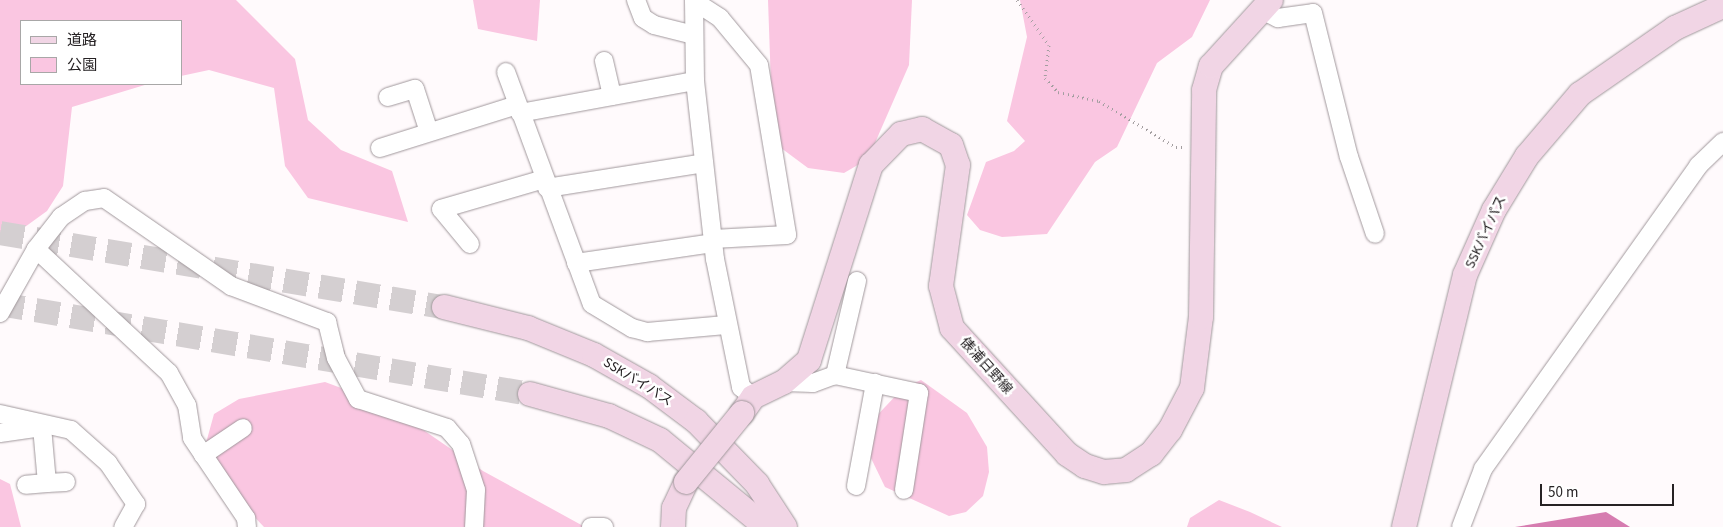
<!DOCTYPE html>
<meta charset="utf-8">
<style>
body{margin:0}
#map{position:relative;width:1723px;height:527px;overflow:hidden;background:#fffafc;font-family:"Source Sans 3","Noto Sans JP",sans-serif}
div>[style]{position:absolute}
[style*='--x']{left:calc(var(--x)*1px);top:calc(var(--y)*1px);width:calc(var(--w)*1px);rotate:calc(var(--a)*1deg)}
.green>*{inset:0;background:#fac6e1}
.water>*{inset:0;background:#d67cb0}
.secondary-tunnel>*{height:24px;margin-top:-12px;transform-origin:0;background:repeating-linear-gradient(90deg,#d4cfd1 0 24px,transparent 0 36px)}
.path>*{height:3px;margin-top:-1.5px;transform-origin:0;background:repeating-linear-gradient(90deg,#a39ea0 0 1px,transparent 0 5px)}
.roads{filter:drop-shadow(0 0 1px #a1989c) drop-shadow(0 0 1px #a1989c)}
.street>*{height:18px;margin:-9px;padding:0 9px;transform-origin:9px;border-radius:9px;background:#fff}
.secondary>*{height:24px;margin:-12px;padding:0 12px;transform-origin:12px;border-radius:12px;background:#f1d5e5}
.bridges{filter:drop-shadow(0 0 1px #a1989c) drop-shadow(0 0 1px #a1989c)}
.secondary-bridge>*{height:24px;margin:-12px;padding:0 12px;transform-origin:12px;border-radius:12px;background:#f1d5e5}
span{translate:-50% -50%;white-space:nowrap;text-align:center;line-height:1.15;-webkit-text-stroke:5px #fff;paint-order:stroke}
.street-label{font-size:14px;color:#262224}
.legend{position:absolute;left:20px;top:20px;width:162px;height:65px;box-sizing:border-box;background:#fff;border:1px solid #a8a7a7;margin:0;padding:6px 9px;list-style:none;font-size:15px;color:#262224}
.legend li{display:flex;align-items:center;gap:10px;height:25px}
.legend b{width:25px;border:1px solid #a8a7a7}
.scale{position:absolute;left:1540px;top:484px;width:134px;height:22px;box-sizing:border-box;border:2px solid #262224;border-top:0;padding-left:6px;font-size:15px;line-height:18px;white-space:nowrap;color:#262224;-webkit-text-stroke:4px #fff;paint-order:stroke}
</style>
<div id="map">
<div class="green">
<i style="clip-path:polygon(0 0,236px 0,295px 59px,308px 120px,341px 150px,392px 171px,408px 222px,308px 198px,285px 166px,274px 88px,209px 70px,181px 76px,181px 21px,21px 21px,21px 84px,148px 84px,72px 107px,63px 186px,47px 211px,0 245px)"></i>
<i style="clip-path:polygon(473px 0,540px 0,537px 41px,478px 29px)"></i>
<i style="clip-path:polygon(768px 0,912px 0,909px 65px,868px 159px,844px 173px,808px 168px,773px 142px)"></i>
<i style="clip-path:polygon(1020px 0,1210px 0,1192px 37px,1157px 63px,1117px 147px,1095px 162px,1047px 234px,1002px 237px,980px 230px,967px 215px,986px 162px,1014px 151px,1025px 141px,1007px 121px,1027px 37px)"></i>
<i style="clip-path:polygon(921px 380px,967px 413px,987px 447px,989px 472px,983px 496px,966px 512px,949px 516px,885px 487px,869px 454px,868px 425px,903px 388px)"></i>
<i style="clip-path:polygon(325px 382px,387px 405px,483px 471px,585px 527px,264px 527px,247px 509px,206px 443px,214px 414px,239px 399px)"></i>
<i style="clip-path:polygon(0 479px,10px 484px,21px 527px,0 527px)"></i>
<i style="clip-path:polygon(1219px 500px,1250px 512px,1282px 527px,1187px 527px,1190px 518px)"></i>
</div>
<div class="water">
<i style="clip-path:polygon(1606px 512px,1630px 527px,1515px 527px)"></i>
</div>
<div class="secondary-tunnel">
<i style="--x:0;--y:233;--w:450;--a:9.5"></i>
<i style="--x:0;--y:304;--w:538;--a:9.64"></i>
</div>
<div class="path">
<i style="--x:1017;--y:0;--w:55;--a:54.6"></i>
<i style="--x:1049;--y:45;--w:33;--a:97"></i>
<i style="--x:1045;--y:78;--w:19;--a:47"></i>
<i style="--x:1058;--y:92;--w:42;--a:12.4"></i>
<i style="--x:1099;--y:101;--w:90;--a:30.9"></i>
<i style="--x:1176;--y:147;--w:8;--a:0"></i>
</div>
<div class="roads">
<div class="street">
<i style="--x:636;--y:0;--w:19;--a:69"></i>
<i style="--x:643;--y:18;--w:13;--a:32"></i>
<i style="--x:654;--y:25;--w:41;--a:14"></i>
<i style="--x:694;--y:0;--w:81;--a:89.3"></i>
<i style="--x:695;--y:81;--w:179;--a:83.6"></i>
<i style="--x:715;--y:259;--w:131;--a:78.5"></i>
<i style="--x:741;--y:387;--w:16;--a:40"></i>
<i style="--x:694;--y:1;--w:31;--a:33"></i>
<i style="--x:720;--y:18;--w:61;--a:50.3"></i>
<i style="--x:759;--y:65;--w:172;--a:80.6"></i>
<i style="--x:787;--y:235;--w:74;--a:176.9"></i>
<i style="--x:1262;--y:10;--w:18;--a:27"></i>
<i style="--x:1278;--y:18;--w:35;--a:-8"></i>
<i style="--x:1313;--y:13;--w:148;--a:76"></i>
<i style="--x:1349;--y:157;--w:81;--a:71.3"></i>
<i style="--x:604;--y:61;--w:36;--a:77"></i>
<i style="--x:506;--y:72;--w:247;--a:69.7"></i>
<i style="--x:592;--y:304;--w:47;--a:31"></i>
<i style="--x:632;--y:328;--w:16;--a:15"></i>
<i style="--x:647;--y:332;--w:79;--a:-5.1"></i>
<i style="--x:388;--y:97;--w:28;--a:-17"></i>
<i style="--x:415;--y:89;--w:45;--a:72"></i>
<i style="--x:520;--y:113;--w:178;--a:-10.4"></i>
<i style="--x:380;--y:148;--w:144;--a:-17.4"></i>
<i style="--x:547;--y:188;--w:159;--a:-9"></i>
<i style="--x:470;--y:244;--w:45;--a:-129.6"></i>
<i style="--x:441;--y:209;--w:107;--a:-16.2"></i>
<i style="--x:36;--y:249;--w:182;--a:43"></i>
<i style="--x:169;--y:373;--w:37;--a:61"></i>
<i style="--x:187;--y:405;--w:33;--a:81"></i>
<i style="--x:192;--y:438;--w:97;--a:56"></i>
<i style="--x:246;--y:518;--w:9;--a:84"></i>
<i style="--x:576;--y:263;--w:138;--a:-8.3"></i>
<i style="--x:857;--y:281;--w:97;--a:103.2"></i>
<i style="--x:835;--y:375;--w:86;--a:12.1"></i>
<i style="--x:919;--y:393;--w:98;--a:98.8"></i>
<i style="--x:0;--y:313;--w:73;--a:-60.6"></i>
<i style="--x:36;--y:249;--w:41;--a:-52"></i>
<i style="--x:61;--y:217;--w:29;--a:-34"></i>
<i style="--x:85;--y:201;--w:19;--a:-9"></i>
<i style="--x:104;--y:198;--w:155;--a:34.7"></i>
<i style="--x:231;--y:286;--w:103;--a:20.6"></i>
<i style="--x:327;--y:322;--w:37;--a:76"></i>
<i style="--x:336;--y:358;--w:47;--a:61.8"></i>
<i style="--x:358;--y:399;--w:94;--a:18"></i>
<i style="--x:447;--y:428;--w:21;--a:49"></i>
<i style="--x:461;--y:444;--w:48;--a:71.9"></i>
<i style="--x:476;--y:490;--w:37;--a:93"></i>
<i style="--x:784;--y:382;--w:29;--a:2"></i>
<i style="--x:813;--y:383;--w:23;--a:-20"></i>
<i style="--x:0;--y:414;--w:73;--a:12.7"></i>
<i style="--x:71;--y:430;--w:50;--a:41.7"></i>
<i style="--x:108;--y:463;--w:50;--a:55.7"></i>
<i style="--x:136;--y:504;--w:26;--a:119"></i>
<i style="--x:0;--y:433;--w:42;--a:-8.1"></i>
<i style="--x:42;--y:427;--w:56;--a:84.9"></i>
<i style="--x:47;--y:483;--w:21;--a:175"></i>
<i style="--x:203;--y:455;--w:48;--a:-34"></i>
<i style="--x:47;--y:483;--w:19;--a:-3"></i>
<i style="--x:856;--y:486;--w:105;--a:-79.5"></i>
<i style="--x:591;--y:527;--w:13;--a:0"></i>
<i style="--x:1461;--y:527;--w:62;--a:-69.2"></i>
<i style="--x:1483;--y:469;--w:372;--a:-54.6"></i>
<i style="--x:1698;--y:166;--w:35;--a:-44"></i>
</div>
<div class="secondary">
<i style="--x:444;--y:307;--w:87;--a:14"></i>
<i style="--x:528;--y:328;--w:71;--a:22.2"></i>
<i style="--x:594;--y:355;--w:63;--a:29.4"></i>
<i style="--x:649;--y:386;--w:59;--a:36.7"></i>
<i style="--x:696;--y:421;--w:88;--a:45.9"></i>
<i style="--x:757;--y:484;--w:51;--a:56.9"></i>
<i style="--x:530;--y:394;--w:82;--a:15.6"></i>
<i style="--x:609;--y:416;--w:56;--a:25.2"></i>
<i style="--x:660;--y:440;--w:137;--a:39.4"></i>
<i style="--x:742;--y:413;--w:19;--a:-55"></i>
<i style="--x:753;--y:397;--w:34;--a:-26"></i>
<i style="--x:784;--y:382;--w:33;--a:-41"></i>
<i style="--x:809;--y:360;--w:205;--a:-72.4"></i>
<i style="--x:871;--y:165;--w:43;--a:-45.9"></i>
<i style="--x:901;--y:134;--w:22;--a:-13"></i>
<i style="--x:922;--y:129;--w:33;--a:29"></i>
<i style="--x:951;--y:145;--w:21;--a:71"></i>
<i style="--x:958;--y:165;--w:122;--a:98"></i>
<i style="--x:941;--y:286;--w:43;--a:75.3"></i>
<i style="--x:952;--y:328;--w:171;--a:47.6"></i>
<i style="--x:1067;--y:454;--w:22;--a:34"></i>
<i style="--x:1085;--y:466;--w:20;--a:18"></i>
<i style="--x:1104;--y:472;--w:22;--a:-5"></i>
<i style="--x:1126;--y:470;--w:30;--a:-33"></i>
<i style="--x:1151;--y:454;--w:31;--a:-52"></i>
<i style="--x:1170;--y:430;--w:47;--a:-62.4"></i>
<i style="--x:1192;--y:388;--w:72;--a:-82.8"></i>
<i style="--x:1201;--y:317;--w:227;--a:-89.2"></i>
<i style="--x:1204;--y:90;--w:25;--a:-74"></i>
<i style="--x:1211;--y:66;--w:89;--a:-47.7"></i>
<i style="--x:673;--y:527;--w:19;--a:-87"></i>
<i style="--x:674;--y:508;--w:29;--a:-65"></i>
<i style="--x:1404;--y:527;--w:259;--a:-76.4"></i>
<i style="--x:1465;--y:275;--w:71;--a:-66"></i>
<i style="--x:1494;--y:210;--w:63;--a:-58.6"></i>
<i style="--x:1527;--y:156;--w:82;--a:-49.5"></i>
<i style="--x:1580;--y:94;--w:116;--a:-34.8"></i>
<i style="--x:1675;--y:28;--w:53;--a:-24.6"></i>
</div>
</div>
<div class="bridges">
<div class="secondary-bridge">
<i style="--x:686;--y:482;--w:89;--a:-50.9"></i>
</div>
</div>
<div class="street-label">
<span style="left:1486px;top:232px;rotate:-65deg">SSKバイパス</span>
<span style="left:986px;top:366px;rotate:48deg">俵浦日野線</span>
<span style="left:638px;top:382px;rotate:32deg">SSKバイパス</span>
</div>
<ul class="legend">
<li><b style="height:6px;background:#f1d5e5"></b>道路</li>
<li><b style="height:14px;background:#fac6e1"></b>公園</li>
</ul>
<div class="scale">50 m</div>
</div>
